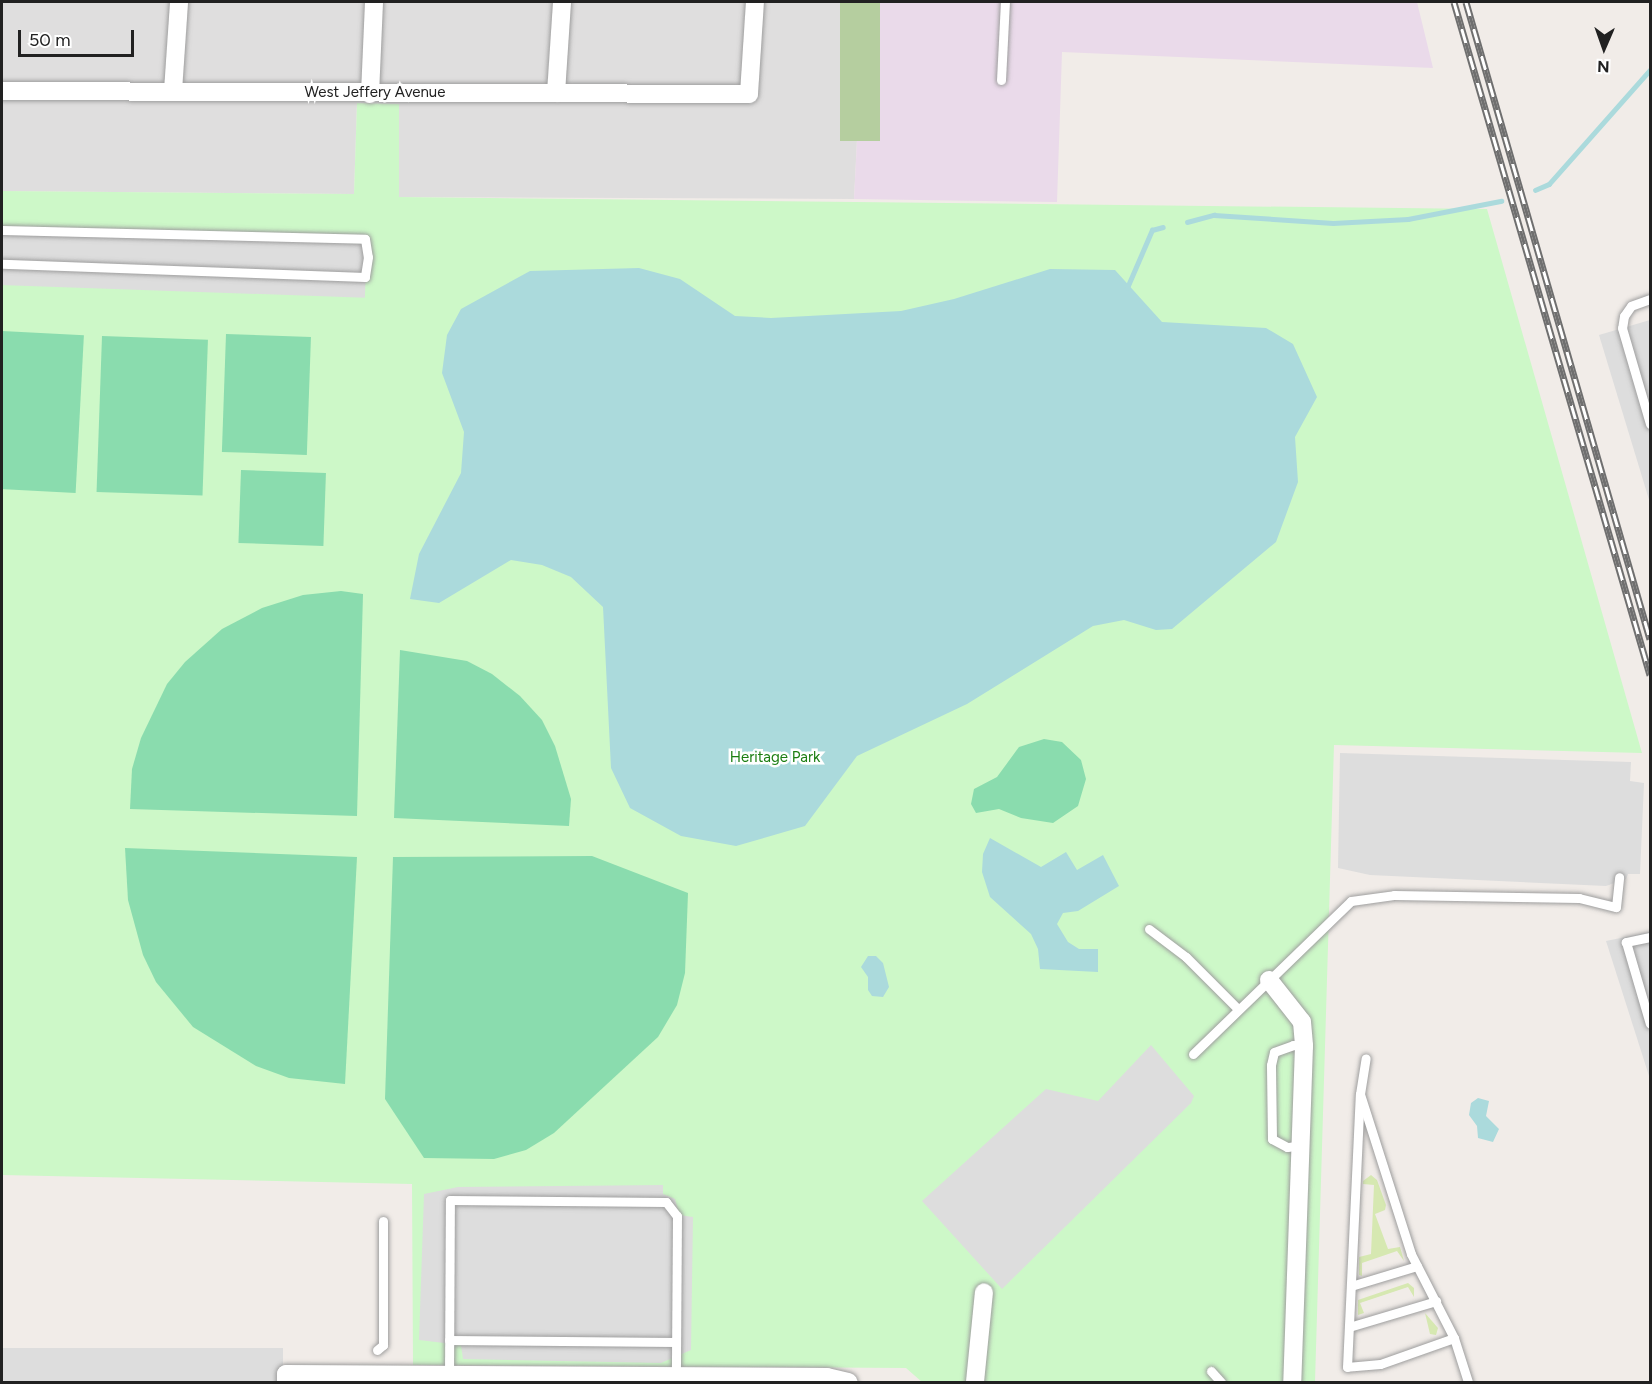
<!DOCTYPE html>
<style>
body{margin:0}
#map{position:relative;width:1652px;height:1384px;overflow:hidden;background:#f1ece8;font-family:Figtree,sans-serif}
div>[style]{position:absolute}
[style*='--x']{left:calc(var(--x)*1px);top:calc(var(--y)*1px);width:calc(var(--w)*1px);rotate:calc(var(--a)*1deg)}
.residential>*{inset:0;background:#dfdede}
.industrial>*{inset:0;background:#eadaea}
.grass>*{inset:0;background:#d6e8b1}
.forest>*{inset:0;background:#b5ce9f;transform-origin:0 0}
.park>*{inset:0;background:#cdf8c8}
.pitch>*{inset:0;background:#8adcae;transform-origin:0 0}
.parking>*{inset:0;background:#ddd;transform-origin:0 0}
.water>*{inset:0;background:#abdadc}
.stream>*{height:4.5px;margin:-2.25px;padding:0 2.25px;transform-origin:2.25px;border-radius:2.25px;background:#abdadc}
.roads{filter:drop-shadow(0 0 2px #9e9e9e) drop-shadow(0 0 2px #9e9e9e)}
.lane>*{height:9px;margin:-4.5px;padding:0 4.5px;transform-origin:4.5px;border-radius:4.5px;background:#fff}
.street>*{height:18px;margin:-9px;padding:0 9px;transform-origin:9px;border-radius:9px;background:#fff}
.rail>*{height:7px;margin-top:-3.5px;transform-origin:0;background:repeating-linear-gradient(90deg,#fff 0 14px,#6f6f6f 0 28px);box-sizing:border-box;border-block:2px solid #6f6f6f}
span{translate:-50% -50%;white-space:nowrap;text-align:center;line-height:1.15;-webkit-text-stroke:5px #fff;paint-order:stroke}
.street-label{font-size:15px;color:#212121}
.park-label{font-size:15px;color:#1b7e11}
.frame{position:absolute;inset:0;border:3px solid #212121;pointer-events:none}
.north{position:absolute;left:1574px;top:18px;width:60px;height:60px;-webkit-text-stroke:4px #fff;paint-order:stroke;rotate:182deg;font-size:16px;font-weight:700;line-height:24px;text-align:center;color:#212121}
.north::after{content:'';display:block;margin:auto;width:21px;height:27px;background:#212121;clip-path:polygon(50% 0,100% 100%,50% 72%,0 100%)}
.scale{position:absolute;left:18px;top:30px;width:116px;height:27px;box-sizing:border-box;border:3px solid #212121;border-top:0;padding-left:8px;font-size:18px;line-height:21px;white-space:nowrap;color:#212121;-webkit-text-stroke:4px #fff;paint-order:stroke}
</style>
<div id="map">
<div class="residential">
<i style="clip-path:polygon(2px 2px,864px 2px,854px 199px,399px 197px,399px 105px,357px 103px,354px 194px,2px 191px)"></i>
</div>
<div class="industrial">
<i style="clip-path:polygon(864px 2px,1417px 2px,1433px 68px,1062px 52px,1057px 202px,854px 199px)"></i>
</div>
<div class="grass">
<i style="clip-path:polygon(1371px 1175px,1377px 1180px,1386px 1205px,1385px 1210px,1375px 1214px,1388px 1249px,1400px 1247px,1404px 1261px,1397px 1251px,1362px 1263px,1362px 1276px,1359px 1275px,1359px 1257px,1371px 1254px,1374px 1185px,1363px 1184px,1363px 1181px)"></i>
<i style="clip-path:polygon(1408px 1283px,1414px 1288px,1414px 1297px,1408px 1287px,1360px 1303px,1364px 1313px,1358px 1315px,1358px 1300px)"></i>
<i style="clip-path:polygon(1425px 1313px,1438px 1328px,1436px 1335px,1430px 1334px)"></i>
</div>
<div class="forest">
<i style="left:840px;top:2px;width:40px;height:139px"></i>
</div>
<div class="park">
<i style="clip-path:polygon(357px 103px,399px 104px,399px 197px,1487px 209px,1642px 753px,1334px 745px,1315px 1382px,922px 1382px,906px 1368px,413px 1365px,412px 1184px,2px 1175px,2px 191px,354px 194px)"></i>
</div>
<div class="pitch">
<i style="left:2px;top:331px;width:82px;height:158px;rotate:3deg"></i>
<i style="left:226px;top:334px;width:85px;height:118px;rotate:2deg"></i>
<i style="left:102px;top:336px;width:106px;height:156px;rotate:2deg"></i>
<i style="left:241px;top:470px;width:85px;height:73px;rotate:2deg"></i>
<i style="clip-path:polygon(341px 591px,363px 594px,357px 816px,130px 809px,132px 769px,141px 738px,167px 684px,185px 662px,222px 629px,262px 608px,303px 595px)"></i>
<i style="clip-path:polygon(400px 650px,467px 661px,492px 674px,520px 696px,542px 720px,555px 746px,571px 799px,569px 826px,394px 818px)"></i>
<i style="clip-path:polygon(1044px 739px,1062px 742px,1081px 760px,1086px 779px,1078px 806px,1053px 823px,1021px 818px,999px 809px,976px 813px,971px 804px,974px 789px,997px 777px,1019px 747px)"></i>
<i style="clip-path:polygon(125px 848px,357px 857px,345px 1084px,289px 1078px,256px 1066px,193px 1027px,156px 982px,143px 955px,128px 900px)"></i>
<i style="clip-path:polygon(592px 856px,688px 893px,685px 973px,677px 1005px,658px 1037px,554px 1133px,526px 1150px,494px 1159px,424px 1158px,385px 1099px,393px 857px)"></i>
</div>
<div class="parking">
<i style="left:2px;top:231px;width:365px;height:54px;rotate:2deg"></i>
<i style="clip-path:polygon(1650px 320px,1650px 503px,1599px 335px)"></i>
<i style="clip-path:polygon(1340px 753px,1631px 762px,1630px 781px,1644px 783px,1640px 874px,1628px 874px,1626px 879px,1606px 886px,1370px 875px,1338px 868px)"></i>
<i style="clip-path:polygon(1650px 932px,1650px 1079px,1606px 941px)"></i>
<i style="clip-path:polygon(1151px 1045px,1194px 1096px,1191px 1103px,1002px 1289px,922px 1201px,1046px 1089px,1098px 1101px)"></i>
<i style="clip-path:polygon(663px 1185px,663px 1194px,675px 1199px,679px 1215px,693px 1217px,691px 1350px,661px 1363px,463px 1359px,461px 1345px,419px 1340px,424px 1194px,458px 1187px)"></i>
<i style="left:2px;top:1348px;width:281px;height:34px"></i>
</div>
<div class="water">
<i style="clip-path:polygon(639px 268px,680px 279px,735px 316px,771px 318px,901px 311px,954px 299px,1050px 269px,1115px 270px,1162px 322px,1266px 328px,1293px 344px,1317px 397px,1295px 437px,1298px 482px,1276px 542px,1172px 629px,1156px 630px,1124px 620px,1093px 626px,967px 704px,857px 756px,805px 826px,736px 846px,681px 836px,630px 808px,611px 768px,603px 607px,571px 577px,542px 565px,511px 560px,439px 603px,410px 599px,419px 554px,461px 473px,464px 432px,442px 373px,447px 335px,461px 309px,530px 271px)"></i>
<i style="clip-path:polygon(990px 838px,1041px 867px,1066px 852px,1077px 870px,1103px 855px,1119px 886px,1078px 911px,1063px 913px,1057px 924px,1068px 942px,1079px 949px,1098px 949px,1098px 972px,1040px 969px,1038px 949px,1031px 934px,990px 897px,982px 872px,983px 854px)"></i>
<i style="clip-path:polygon(868px 956px,876px 956px,883px 963px,889px 987px,883px 997px,872px 996px,868px 990px,868px 977px,861px 967px)"></i>
<i style="clip-path:polygon(1478px 1098px,1489px 1101px,1486px 1116px,1499px 1129px,1493px 1142px,1478px 1138px,1477px 1126px,1469px 1115px,1471px 1103px)"></i>
</div>
<div class="stream">
<i style="--x:1535;--y:190;--w:15;--a:-23"></i>
<i style="--x:1549;--y:184;--w:152;--a:-48.5"></i>
<i style="--x:1187;--y:222;--w:28;--a:-15"></i>
<i style="--x:1214;--y:215;--w:119;--a:3.8"></i>
<i style="--x:1333;--y:223;--w:75;--a:-3.1"></i>
<i style="--x:1408;--y:219;--w:95;--a:-11"></i>
<i style="--x:1127;--y:288;--w:63;--a:-66.7"></i>
<i style="--x:1152;--y:230;--w:11;--a:-15"></i>
</div>
<div class="roads">
<div class="lane">
<i style="--x:1001;--y:80;--w:78;--a:-87.1"></i>
<i style="--x:2;--y:230;--w:363;--a:1.4"></i>
<i style="--x:365;--y:239;--w:18;--a:81"></i>
<i style="--x:368;--y:257;--w:20;--a:99"></i>
<i style="--x:365;--y:277;--w:363;--a:-177.9"></i>
<i style="--x:1650;--y:299;--w:20;--a:160"></i>
<i style="--x:1631;--y:306;--w:12;--a:125"></i>
<i style="--x:1624;--y:316;--w:12;--a:99"></i>
<i style="--x:1622;--y:328;--w:100;--a:73.7"></i>
<i style="--x:1149;--y:929;--w:46;--a:37.1"></i>
<i style="--x:1186;--y:957;--w:74;--a:45"></i>
<i style="--x:1650;--y:937;--w:25;--a:168"></i>
<i style="--x:1626;--y:942;--w:85;--a:73.7"></i>
<i style="--x:1193;--y:1054;--w:220;--a:-44.1"></i>
<i style="--x:1351;--y:901;--w:43;--a:-7.9"></i>
<i style="--x:1394;--y:895;--w:185;--a:0.9"></i>
<i style="--x:1579;--y:898;--w:38;--a:14"></i>
<i style="--x:1616;--y:907;--w:30;--a:-84"></i>
<i style="--x:1360;--y:1094;--w:36;--a:-81"></i>
<i style="--x:1302;--y:1145;--w:15;--a:172"></i>
<i style="--x:1287;--y:1147;--w:17;--a:-152"></i>
<i style="--x:1272;--y:1139;--w:74;--a:-90.8"></i>
<i style="--x:1271;--y:1065;--w:13;--a:-77"></i>
<i style="--x:1274;--y:1052;--w:20;--a:-20"></i>
<i style="--x:1293;--y:1045;--w:11;--a:5"></i>
<i style="--x:1351;--y:1286;--w:69;--a:-16.9"></i>
<i style="--x:1349;--y:1327;--w:91;--a:-16.6"></i>
<i style="--x:1454;--y:1338;--w:78;--a:160.6"></i>
<i style="--x:1380;--y:1364;--w:33;--a:175"></i>
<i style="--x:1347;--y:1367;--w:273;--a:-87.3"></i>
<i style="--x:1360;--y:1094;--w:168;--a:72.3"></i>
<i style="--x:1411;--y:1254;--w:94;--a:62.9"></i>
<i style="--x:1454;--y:1338;--w:46;--a:72.3"></i>
<i style="--x:449;--y:1340;--w:227;--a:0.5"></i>
<i style="--x:377;--y:1350;--w:8;--a:-40"></i>
<i style="--x:383;--y:1345;--w:124;--a:-90"></i>
<i style="--x:1211;--y:1371;--w:15;--a:48"></i>
<i style="--x:449;--y:1376;--w:176;--a:-89.7"></i>
<i style="--x:450;--y:1200;--w:216;--a:0.5"></i>
<i style="--x:666;--y:1202;--w:18;--a:52"></i>
<i style="--x:677;--y:1216;--w:161;--a:90.4"></i>
</div>
<div class="street">
<i style="--x:2;--y:91;--w:747;--a:0.23"></i>
<i style="--x:749;--y:94;--w:92;--a:-86.3"></i>
<i style="--x:173;--y:91;--w:89;--a:-86.1"></i>
<i style="--x:556;--y:93;--w:91;--a:-86.2"></i>
<i style="--x:370;--y:94;--w:92;--a:-87.5"></i>
<i style="--x:1269;--y:980;--w:53;--a:51.8"></i>
<i style="--x:1302;--y:1022;--w:24;--a:85"></i>
<i style="--x:1304;--y:1046;--w:336;--a:92"></i>
<i style="--x:286;--y:1382;--w:8;--a:-90"></i>
<i style="--x:286;--y:1374;--w:541;--a:0.32"></i>
<i style="--x:827;--y:1377;--w:22;--a:13"></i>
<i style="--x:975;--y:1382;--w:90;--a:-84.3"></i>
</div>
</div>
<div class="rail">
<i style="--x:1454;--y:2;--w:701;--a:73.76"></i>
<i style="--x:1466;--y:2;--w:663;--a:73.89"></i>
</div>
<div class="street-label">
<span style="left:375px;top:93px">West Jeffery Avenue</span>
</div>
<div class="park-label">
<span style="left:775px;top:758px">Heritage Park</span>
</div>
<div class="frame"></div>
<div class="north">N</div>
<div class="scale">50 m</div>
</div>
